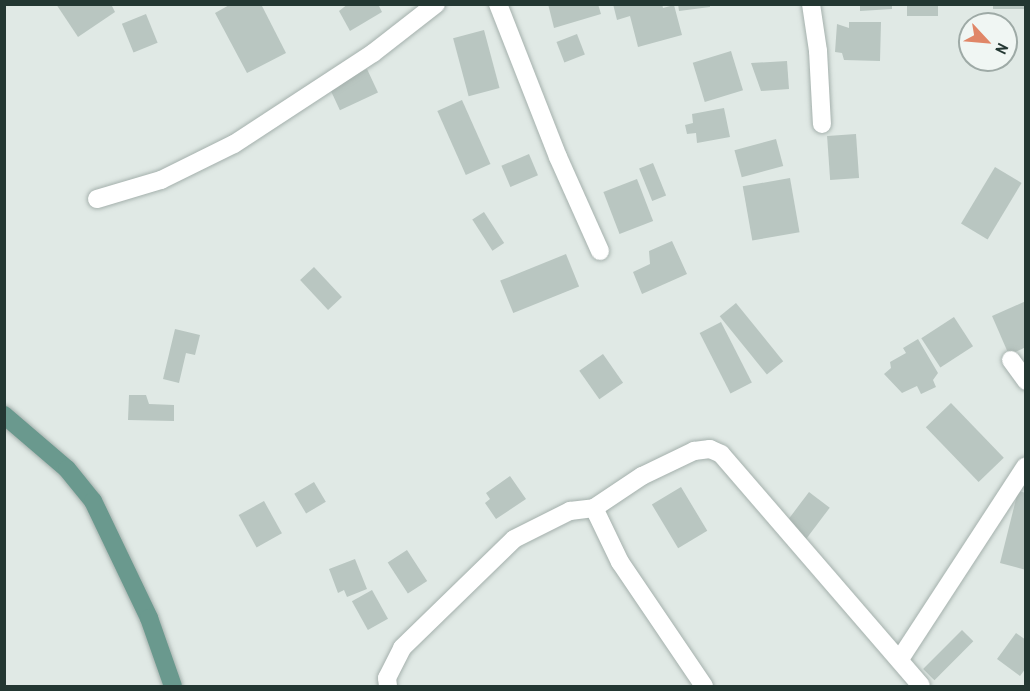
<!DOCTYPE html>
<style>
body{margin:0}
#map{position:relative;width:1030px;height:691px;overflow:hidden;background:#e0e9e5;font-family:"Archivo Narrow",sans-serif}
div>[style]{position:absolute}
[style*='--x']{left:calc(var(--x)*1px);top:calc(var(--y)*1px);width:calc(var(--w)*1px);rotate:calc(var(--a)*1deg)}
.building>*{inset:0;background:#b9c6c1;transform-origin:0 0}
.roads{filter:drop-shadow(0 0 2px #a4b0ac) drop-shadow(0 0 2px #a4b0ac)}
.minor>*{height:18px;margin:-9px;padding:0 9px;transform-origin:9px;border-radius:9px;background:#fff}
.major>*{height:18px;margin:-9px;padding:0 9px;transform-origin:9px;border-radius:9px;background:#6a998e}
span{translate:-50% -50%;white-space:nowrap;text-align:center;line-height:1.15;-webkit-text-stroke:6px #f0f6f3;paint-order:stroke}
.frame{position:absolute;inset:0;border:6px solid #233732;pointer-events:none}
.north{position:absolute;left:958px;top:12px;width:60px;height:60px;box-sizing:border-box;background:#f0f6f3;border:2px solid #9eaaa6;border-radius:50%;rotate:116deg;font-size:16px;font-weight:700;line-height:24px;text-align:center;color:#233732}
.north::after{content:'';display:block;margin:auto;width:21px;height:27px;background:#e08667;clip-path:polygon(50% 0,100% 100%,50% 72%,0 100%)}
</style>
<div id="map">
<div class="building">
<i style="clip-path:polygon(56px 4px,111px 4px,115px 12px,78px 37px)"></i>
<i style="clip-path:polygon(231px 4px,261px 4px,286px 53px,247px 73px,215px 13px)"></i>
<i style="clip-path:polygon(348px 4px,378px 4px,382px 12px,350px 31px,339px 11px)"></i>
<i style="clip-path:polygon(548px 4px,598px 4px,601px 14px,554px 28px)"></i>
<i style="clip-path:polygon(613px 4px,662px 4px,663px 8px,674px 5px,682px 35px,638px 47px,630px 16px,617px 20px)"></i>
<i style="clip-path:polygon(678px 4px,710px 4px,710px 7px,679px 11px)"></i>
<i style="clip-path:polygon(860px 4px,892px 4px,892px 9px,860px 11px)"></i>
<i style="left:907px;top:4px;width:31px;height:12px"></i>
<i style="left:993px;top:4px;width:33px;height:5px"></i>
<i style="left:146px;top:14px;width:31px;height:26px;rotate:68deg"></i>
<i style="clip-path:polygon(849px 22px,881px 22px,880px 61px,844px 60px,842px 53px,835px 52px,837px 24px,849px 28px)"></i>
<i style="left:484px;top:30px;width:60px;height:32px;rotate:75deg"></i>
<i style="left:577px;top:34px;width:22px;height:22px;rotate:69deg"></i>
<i style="left:731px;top:51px;width:41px;height:40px;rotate:73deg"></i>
<i style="clip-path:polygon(787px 61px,789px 89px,761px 91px,751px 63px)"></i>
<i style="left:367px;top:69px;width:26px;height:42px;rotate:65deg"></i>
<i style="left:462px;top:100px;width:70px;height:27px;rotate:66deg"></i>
<i style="clip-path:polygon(724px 108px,730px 137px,697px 143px,696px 133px,687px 134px,685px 125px,693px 123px,692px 114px)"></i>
<i style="left:856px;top:134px;width:44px;height:29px;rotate:86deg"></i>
<i style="left:776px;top:139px;width:28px;height:43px;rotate:75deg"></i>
<i style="left:529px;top:154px;width:23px;height:30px;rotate:67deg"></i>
<i style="left:653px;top:163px;width:35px;height:15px;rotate:68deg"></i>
<i style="left:995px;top:167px;width:31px;height:66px;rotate:31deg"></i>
<i style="left:790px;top:178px;width:55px;height:48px;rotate:80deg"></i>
<i style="left:637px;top:179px;width:45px;height:36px;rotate:69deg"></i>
<i style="left:484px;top:212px;width:37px;height:14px;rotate:57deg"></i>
<i style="clip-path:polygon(672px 241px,687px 274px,642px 294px,633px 272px,650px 264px,649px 251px)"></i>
<i style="left:566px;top:254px;width:35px;height:71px;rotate:68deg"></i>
<i style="left:314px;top:267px;width:41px;height:19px;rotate:47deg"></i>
<i style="clip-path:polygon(1026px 301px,1026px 347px,1009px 355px,992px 316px)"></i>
<i style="left:736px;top:303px;width:75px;height:21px;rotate:51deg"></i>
<i style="left:954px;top:317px;width:35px;height:39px;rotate:57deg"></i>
<i style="left:721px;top:322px;width:68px;height:24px;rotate:63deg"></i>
<i style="clip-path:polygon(175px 329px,200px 335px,195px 355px,186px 353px,179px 383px,163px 379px)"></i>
<i style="clip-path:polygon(918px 339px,938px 373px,933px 380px,936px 387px,921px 394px,917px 386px,902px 393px,884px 374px,891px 368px,890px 362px,906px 353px,903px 348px)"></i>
<i style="left:603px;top:354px;width:35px;height:29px;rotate:55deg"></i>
<i style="clip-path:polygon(129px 395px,146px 395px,149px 404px,174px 405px,174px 421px,128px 420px)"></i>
<i style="left:951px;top:403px;width:76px;height:35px;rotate:46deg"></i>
<i style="clip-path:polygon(510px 476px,526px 499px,496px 519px,485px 503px,490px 499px,486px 493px)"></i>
<i style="left:314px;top:482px;width:23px;height:23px;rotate:59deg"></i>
<i style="left:681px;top:487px;width:51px;height:34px;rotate:59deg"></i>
<i style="clip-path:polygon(1018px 491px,1026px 493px,1026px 570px,1000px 563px)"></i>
<i style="left:809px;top:492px;width:26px;height:39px;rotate:37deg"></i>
<i style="left:264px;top:501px;width:37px;height:29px;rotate:61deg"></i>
<i style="left:407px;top:550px;width:37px;height:23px;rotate:57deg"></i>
<i style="clip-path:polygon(355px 559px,367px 589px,347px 597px,344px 590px,338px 593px,329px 569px)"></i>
<i style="left:372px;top:590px;width:33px;height:23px;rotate:61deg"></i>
<i style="left:962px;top:630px;width:16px;height:55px;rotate:45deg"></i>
<i style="clip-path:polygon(1016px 633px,1026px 640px,1026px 668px,1020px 676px,997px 659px)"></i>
</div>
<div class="roads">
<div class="minor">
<i style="--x:498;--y:4;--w:164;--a:68.6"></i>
<i style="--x:558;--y:157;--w:103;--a:65.9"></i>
<i style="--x:811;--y:4;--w:48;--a:81.5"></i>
<i style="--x:818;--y:51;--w:73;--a:86.9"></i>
<i style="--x:97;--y:199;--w:67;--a:-16.5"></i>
<i style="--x:161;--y:180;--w:81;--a:-26.3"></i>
<i style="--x:234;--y:144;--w:166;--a:-33.2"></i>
<i style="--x:373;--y:53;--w:80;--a:-37.9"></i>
<i style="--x:1011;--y:360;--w:26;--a:54"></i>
<i style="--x:594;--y:508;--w:60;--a:64.3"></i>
<i style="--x:620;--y:562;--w:150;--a:55.9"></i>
<i style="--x:900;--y:659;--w:230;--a:-56.9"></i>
<i style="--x:388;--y:686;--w:8;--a:-97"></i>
<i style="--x:387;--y:678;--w:34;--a:-63"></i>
<i style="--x:402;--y:648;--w:156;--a:-44.2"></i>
<i style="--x:514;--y:539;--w:63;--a:-26.6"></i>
<i style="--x:570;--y:511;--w:24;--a:-7"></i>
<i style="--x:594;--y:508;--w:58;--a:-33.7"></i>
<i style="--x:642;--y:476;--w:58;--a:-25.7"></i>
<i style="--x:694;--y:451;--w:16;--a:-7"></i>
<i style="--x:710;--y:449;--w:12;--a:24"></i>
<i style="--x:721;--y:454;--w:306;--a:49.2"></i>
</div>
<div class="major">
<i style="--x:4;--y:415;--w:83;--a:40.6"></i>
<i style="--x:67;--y:469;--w:41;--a:50.9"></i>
<i style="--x:93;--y:501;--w:130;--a:64.4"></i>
<i style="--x:149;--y:618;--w:72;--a:70.6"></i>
</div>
</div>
<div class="frame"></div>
<div class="north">N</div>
</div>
